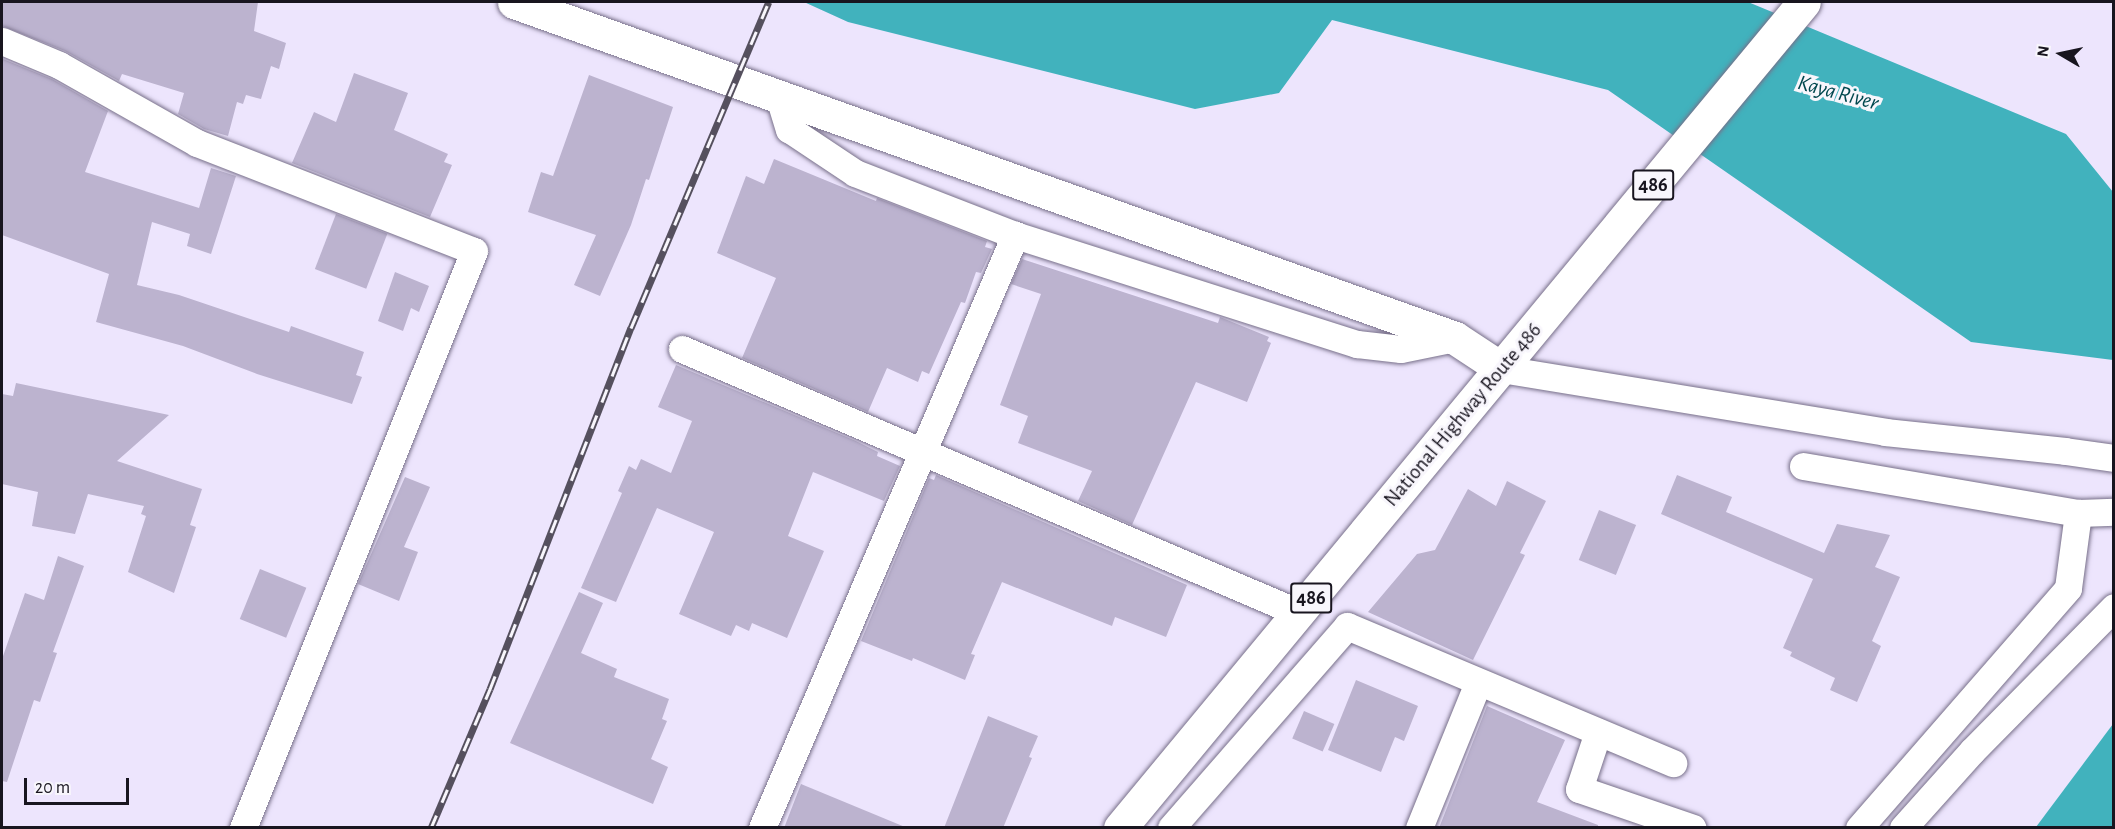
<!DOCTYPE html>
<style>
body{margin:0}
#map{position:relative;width:2115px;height:829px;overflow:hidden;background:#ede5fd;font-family:"Alegreya Sans",sans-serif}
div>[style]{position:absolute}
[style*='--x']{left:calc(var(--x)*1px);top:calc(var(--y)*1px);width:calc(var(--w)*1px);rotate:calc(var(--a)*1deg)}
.water>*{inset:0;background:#41b2bd}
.building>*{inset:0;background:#bcb3cf;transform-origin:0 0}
.roads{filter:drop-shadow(0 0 2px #776f89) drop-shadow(0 0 2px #776f89)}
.minor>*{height:27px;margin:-13.5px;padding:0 13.5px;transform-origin:13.5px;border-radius:13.5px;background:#fff}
.tertiary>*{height:33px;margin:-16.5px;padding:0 16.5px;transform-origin:16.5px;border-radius:16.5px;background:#fff}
.trunk>*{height:33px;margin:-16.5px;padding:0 16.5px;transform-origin:16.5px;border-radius:16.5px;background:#fff}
.rail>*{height:7px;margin-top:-3.5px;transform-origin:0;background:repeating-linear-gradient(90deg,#f8f6fc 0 14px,#55505e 0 28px);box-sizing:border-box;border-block:2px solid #55505e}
span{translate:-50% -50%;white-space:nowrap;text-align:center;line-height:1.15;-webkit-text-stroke:6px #f8f6fc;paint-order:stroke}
.shield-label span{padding:2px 4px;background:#f8f6fc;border:2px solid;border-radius:4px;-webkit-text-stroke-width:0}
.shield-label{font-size:20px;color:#18151f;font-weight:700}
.street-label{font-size:21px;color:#18151f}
.water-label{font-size:22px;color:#00474e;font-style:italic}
.frame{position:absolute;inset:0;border:3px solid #18151f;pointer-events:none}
.north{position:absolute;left:2031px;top:24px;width:60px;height:60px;-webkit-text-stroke:4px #f8f6fc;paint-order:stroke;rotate:279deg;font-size:16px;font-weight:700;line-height:24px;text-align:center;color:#18151f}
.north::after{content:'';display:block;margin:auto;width:21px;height:27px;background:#18151f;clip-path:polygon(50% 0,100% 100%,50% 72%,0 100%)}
.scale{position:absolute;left:24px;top:778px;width:105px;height:27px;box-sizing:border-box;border:3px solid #18151f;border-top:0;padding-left:8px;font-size:18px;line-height:21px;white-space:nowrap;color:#18151f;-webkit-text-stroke:4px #f8f6fc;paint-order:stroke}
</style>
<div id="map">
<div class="water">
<i style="clip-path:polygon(804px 2px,1748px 2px,2066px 134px,2113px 192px,2113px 360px,1971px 342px,1608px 90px,1332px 20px,1279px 93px,1195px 109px,848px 22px)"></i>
<i style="clip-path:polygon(2113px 724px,2113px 827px,2036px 827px)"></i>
</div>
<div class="building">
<i style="clip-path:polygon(2px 2px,258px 2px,254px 31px,286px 43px,279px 69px,271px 66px,261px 99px,246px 95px,243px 104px,237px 102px,228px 136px,204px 129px,178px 114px,184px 93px,122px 74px,119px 81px,65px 51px,2px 26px)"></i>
<i style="clip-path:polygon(3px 59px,52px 79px,108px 111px,85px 172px,199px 208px,211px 168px,236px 176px,211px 254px,187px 246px,190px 234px,152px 222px,137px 285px,179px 295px,289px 332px,291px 326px,364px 352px,356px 375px,362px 377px,352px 404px,257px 374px,183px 346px,96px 322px,109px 274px,2px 235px)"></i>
<i style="clip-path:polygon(354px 73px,408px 93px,394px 130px,448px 154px,444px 162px,452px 165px,430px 217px,292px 163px,314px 112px,336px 122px)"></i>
<i style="clip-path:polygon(589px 75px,673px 107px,649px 180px,646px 179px,631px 225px,600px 296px,574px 285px,596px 235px,528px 212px,541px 172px,553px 176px)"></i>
<i style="clip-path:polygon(774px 159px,876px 201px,877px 198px,987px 241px,985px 247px,992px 249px,981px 273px,976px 272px,965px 303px,961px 302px,929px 374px,922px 371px,918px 382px,887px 368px,868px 412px,742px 358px,776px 278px,717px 253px,746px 176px,764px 184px)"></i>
<i style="left:336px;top:214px;width:55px;height:59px;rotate:21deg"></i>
<i style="clip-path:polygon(1022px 259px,1218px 323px,1220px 317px,1269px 337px,1267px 341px,1271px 343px,1247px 402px,1196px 382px,1132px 525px,1078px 501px,1092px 471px,1018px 443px,1028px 416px,1000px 405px,1041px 294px,1011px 284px)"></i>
<i style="clip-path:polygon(395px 272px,429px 286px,419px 312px,411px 308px,403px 331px,378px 321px)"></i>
<i style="clip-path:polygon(676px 365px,856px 441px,878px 452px,877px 456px,900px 466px,884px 501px,813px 472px,788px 536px,824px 551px,787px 638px,752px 623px,749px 631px,736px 625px,731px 636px,679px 614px,714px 532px,657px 508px,616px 602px,581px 588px,622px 493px,618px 491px,629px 466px,636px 470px,641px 459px,671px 473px,692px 421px,658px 407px)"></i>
<i style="clip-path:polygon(16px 383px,169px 415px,117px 461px,202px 489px,190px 525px,196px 527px,174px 593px,128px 572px,146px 516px,141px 514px,144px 506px,88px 494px,75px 534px,32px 526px,38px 492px,2px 484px,2px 394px,13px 396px)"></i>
<i style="clip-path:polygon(936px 475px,1187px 585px,1166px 637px,1115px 617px,1112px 626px,1002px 582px,971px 654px,975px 655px,965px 680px,913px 658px,912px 661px,861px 641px,929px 478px,934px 480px)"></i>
<i style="clip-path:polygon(1677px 475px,1732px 497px,1726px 512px,1824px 553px,1837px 524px,1890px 535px,1875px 567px,1900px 577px,1872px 641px,1881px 646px,1857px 702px,1830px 690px,1835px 678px,1790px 656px,1792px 652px,1783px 648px,1813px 579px,1661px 514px)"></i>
<i style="clip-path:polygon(405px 477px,430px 487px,404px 547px,418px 552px,399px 601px,358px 584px)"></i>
<i style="clip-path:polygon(1507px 481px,1546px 501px,1520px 553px,1525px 555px,1473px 660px,1368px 612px,1417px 554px,1435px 550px,1468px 489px,1496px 506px)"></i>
<i style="left:1599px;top:510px;width:40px;height:54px;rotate:22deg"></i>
<i style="clip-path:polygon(58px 556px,84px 566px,53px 652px,57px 653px,40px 702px,34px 700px,7px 782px,2px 781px,2px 659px,25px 593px,44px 600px)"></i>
<i style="left:260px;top:569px;width:50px;height:54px;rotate:22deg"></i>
<i style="clip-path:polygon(579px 592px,603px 603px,581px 653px,617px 669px,614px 677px,669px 699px,662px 719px,667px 721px,651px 759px,668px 767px,653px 804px,510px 743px)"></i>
<i style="clip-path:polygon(1356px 680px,1418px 706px,1404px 741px,1395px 737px,1381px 772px,1328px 750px)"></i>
<i style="clip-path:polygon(1487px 706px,1565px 740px,1537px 802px,1598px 825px,1598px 828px,1439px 828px)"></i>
<i style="left:1304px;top:711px;width:33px;height:30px;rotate:23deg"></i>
<i style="clip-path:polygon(988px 716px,1038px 736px,1029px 757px,1032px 758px,1003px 828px,944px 828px)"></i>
<i style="clip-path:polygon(801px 784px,905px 827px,905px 828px,784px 828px)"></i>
</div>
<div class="roads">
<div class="minor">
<i style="--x:2;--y:41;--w:62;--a:22.8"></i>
<i style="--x:59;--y:65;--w:159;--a:29.5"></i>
<i style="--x:197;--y:143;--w:297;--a:21.3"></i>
<i style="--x:474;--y:251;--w:622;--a:111.82"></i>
<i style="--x:779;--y:97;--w:34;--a:73"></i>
<i style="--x:789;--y:129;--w:79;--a:33.7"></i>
<i style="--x:855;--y:173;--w:172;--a:21.2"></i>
<i style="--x:1015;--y:235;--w:359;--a:17.7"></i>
<i style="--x:1357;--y:344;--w:44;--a:6.5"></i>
<i style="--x:1401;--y:349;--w:55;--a:-11.5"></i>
<i style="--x:682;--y:349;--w:671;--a:23.16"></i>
<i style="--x:1502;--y:369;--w:388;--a:9.3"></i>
<i style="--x:1885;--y:432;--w:181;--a:6"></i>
<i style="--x:2065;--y:451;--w:49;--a:8.1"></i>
<i style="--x:1803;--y:466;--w:279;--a:9.7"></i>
<i style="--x:1598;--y:732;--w:60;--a:108.4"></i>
<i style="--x:1579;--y:789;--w:120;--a:18.9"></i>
<i style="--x:762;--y:828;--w:645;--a:-66.89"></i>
<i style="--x:1171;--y:828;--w:268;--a:-48.9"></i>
<i style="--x:1347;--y:626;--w:354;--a:22.8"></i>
<i style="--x:1419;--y:828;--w:157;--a:-67.9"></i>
<i style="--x:1859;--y:828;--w:318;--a:-48.9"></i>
<i style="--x:2068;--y:588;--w:76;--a:-82.4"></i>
<i style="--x:2078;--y:513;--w:36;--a:-2"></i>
<i style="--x:1903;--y:828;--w:103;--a:-48.1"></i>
<i style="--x:1972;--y:751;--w:202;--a:-45.4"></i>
</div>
<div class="tertiary">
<i style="--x:514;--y:2;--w:999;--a:19.65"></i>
<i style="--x:1455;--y:338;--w:56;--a:33.4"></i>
</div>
<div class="trunk">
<i style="--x:1120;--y:828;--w:1072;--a:-50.37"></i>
</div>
</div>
<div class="rail">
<i style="--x:431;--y:828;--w:151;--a:-67"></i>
<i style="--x:490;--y:689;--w:388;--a:-68.7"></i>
<i style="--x:631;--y:328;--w:354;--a:-67.1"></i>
</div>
<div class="shield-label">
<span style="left:1653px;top:185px">486</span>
<span style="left:1311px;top:598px">486</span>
</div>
<div class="street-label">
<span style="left:1463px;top:415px;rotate:-50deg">National Highway Route 486</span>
</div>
<div class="water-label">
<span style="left:1838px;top:93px;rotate:15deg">Kaya River</span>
</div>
<div class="frame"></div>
<div class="north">N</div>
<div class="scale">20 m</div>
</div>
